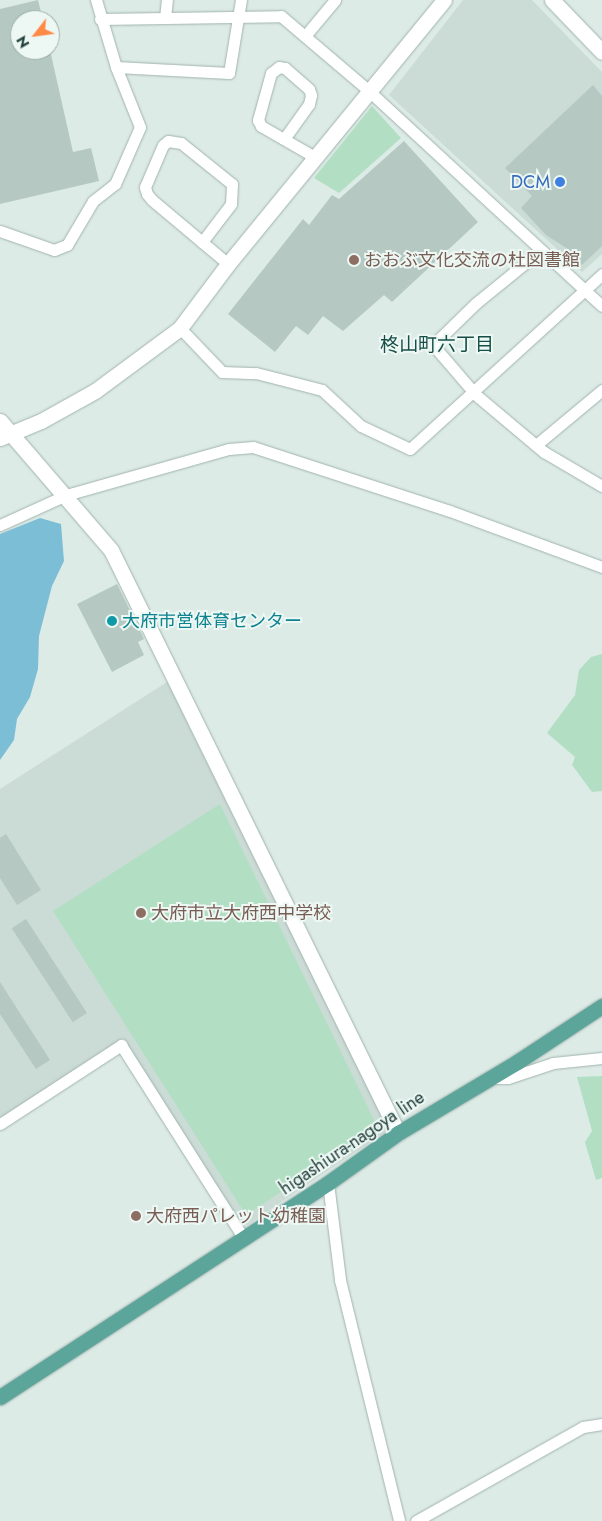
<!DOCTYPE html>
<meta charset="utf-8">
<style>
body{margin:0}
#map{position:relative;width:602px;height:1521px;overflow:hidden;background:#ddebe6;font-family:Jost,"Noto Sans JP",sans-serif}
div>[style]{position:absolute}
[style*='--x']{left:calc(var(--x)*1px);top:calc(var(--y)*1px);width:calc(var(--w)*1px);rotate:calc(var(--a)*1deg)}
.built>*{inset:0;background:#cbdbd5}
.green>*{inset:0;background:#b2dfc4}
.water>*{inset:0;background:#7dbed7}
.building>*{inset:0;background:#b5c8c2;transform-origin:0 0}
.roads{filter:drop-shadow(0 0 1px #a0b3ae) drop-shadow(0 0 1px #a0b3ae)}
.street>*{height:11px;margin:-5.5px;padding:0 5.5px;transform-origin:5.5px;border-radius:5.5px;background:#fff}
.secondary>*{height:15px;margin:-7.5px;padding:0 7.5px;transform-origin:7.5px;border-radius:7.5px;background:#fff}
.primary>*{height:15px;margin:-7.5px;padding:0 7.5px;transform-origin:7.5px;border-radius:7.5px;background:#5ca59b}
.dots>*{width:14px;height:14px;translate:-50% -50%;box-sizing:border-box;border:2px solid #edf7f3;border-radius:50%}
span{translate:-50% -50%;white-space:nowrap;text-align:center;line-height:1.15;-webkit-text-stroke:4px #edf7f3;paint-order:stroke}
.shop-label{font-size:18px;color:#366cbe}
.right{translate:-100% -50%;text-align:right}
.education-label{font-size:18px;color:#785e54}
.left{translate:0 -50%;text-align:left}
.culture-label{font-size:18px;color:#0d838f}
.street-label{font-size:18px;color:#1d3b37}
.neighbourhood-label{font-size:19px;color:#174f48}
.north{position:absolute;left:10px;top:10px;width:50px;height:50px;box-sizing:border-box;background:#edf7f3;border:1px solid #9aaca8;border-radius:50%;rotate:240deg;font-size:14px;font-weight:700;line-height:20px;text-align:center;color:#1d3b37}
.north::after{content:'';display:block;margin:auto;width:18px;height:22px;background:#ff8a46;clip-path:polygon(50% 0,100% 100%,50% 72%,0 100%)}
</style>
<div id="map">
<div class="built">
<i style="clip-path:polygon(463px 0,532px 0,602px 72px,602px 254px,582px 272px,389px 95px)"></i>
<i style="clip-path:polygon(167px 682px,388px 1130px,247px 1225px,241px 1223px,123px 1038px,0 1118px,0 789px)"></i>
</div>
<div class="green">
<i style="clip-path:polygon(372px 106px,401px 138px,339px 193px,314px 178px)"></i>
<i style="clip-path:polygon(602px 654px,602px 791px,592px 792px,572px 765px,575px 757px,547px 733px,575px 695px,579px 670px,591px 657px)"></i>
<i style="clip-path:polygon(220px 804px,378px 1128px,246px 1215px,53px 911px)"></i>
<i style="clip-path:polygon(602px 1076px,602px 1178px,596px 1180px,585px 1142px,592px 1131px,577px 1077px)"></i>
</div>
<div class="water">
<i style="clip-path:polygon(40px 518px,61px 524px,64px 561px,52px 586px,39px 636px,38px 669px,30px 697px,17px 719px,14px 740px,0 760px,0 534px)"></i>
</div>
<div class="building">
<i style="clip-path:polygon(38px 0,43px 20px,20px 20px,20px 50px,50px 50px,73px 152px,91px 148px,99px 181px,0 204px,0 9px)"></i>
<i style="clip-path:polygon(593px 85px,602px 96px,602px 246px,582px 265px,568px 249px,546px 235px,521px 208px,532px 196px,505px 168px)"></i>
<i style="clip-path:polygon(404px 141px,478px 222px,392px 302px,384px 295px,343px 331px,323px 316px,308px 335px,296px 326px,275px 352px,228px 314px,303px 219px,309px 225px,332px 195px,339px 199px)"></i>
<i style="clip-path:polygon(117px 584px,144px 639px,138px 642px,144px 655px,112px 672px,77px 604px)"></i>
<i style="clip-path:polygon(6px 834px,41px 890px,17px 905px,0 878px,0 838px)"></i>
<i style="left:26px;top:919px;width:112px;height:17px;rotate:57deg"></i>
<i style="clip-path:polygon(0 982px,50px 1060px,36px 1069px,0 1014px)"></i>
</div>
<div class="roads">
<div class="street">
<i style="--x:165;--y:18;--w:18;--a:-84"></i>
<i style="--x:100;--y:19;--w:181;--a:-0.9"></i>
<i style="--x:281;--y:16;--w:116;--a:40.4"></i>
<i style="--x:369;--y:91;--w:317;--a:42.7"></i>
<i style="--x:305;--y:36;--w:47;--a:-50.2"></i>
<i style="--x:116;--y:67;--w:113;--a:3"></i>
<i style="--x:229;--y:73;--w:74;--a:-80.7"></i>
<i style="--x:284;--y:139;--w:43;--a:-54.5"></i>
<i style="--x:309;--y:104;--w:9;--a:-77"></i>
<i style="--x:311;--y:95;--w:6;--a:-108"></i>
<i style="--x:309;--y:89;--w:32;--a:-139"></i>
<i style="--x:285;--y:68;--w:6;--a:-171"></i>
<i style="--x:279;--y:67;--w:10;--a:143"></i>
<i style="--x:271;--y:73;--w:49;--a:105.5"></i>
<i style="--x:258;--y:120;--w:7;--a:63"></i>
<i style="--x:261;--y:126;--w:62;--a:29.9"></i>
<i style="--x:0;--y:231;--w:57;--a:19.4"></i>
<i style="--x:54;--y:250;--w:14;--a:-21"></i>
<i style="--x:67;--y:245;--w:51;--a:-59.4"></i>
<i style="--x:93;--y:201;--w:28;--a:-38"></i>
<i style="--x:115;--y:184;--w:62;--a:-66.3"></i>
<i style="--x:140;--y:127;--w:65;--a:-111.8"></i>
<i style="--x:116;--y:67;--w:70;--a:-106.6"></i>
<i style="--x:202;--y:242;--w:48;--a:-52.7"></i>
<i style="--x:231;--y:204;--w:20;--a:-87"></i>
<i style="--x:232;--y:184;--w:65;--a:-141.2"></i>
<i style="--x:181;--y:143;--w:13;--a:-171"></i>
<i style="--x:168;--y:141;--w:6;--a:141"></i>
<i style="--x:163;--y:145;--w:46;--a:113.2"></i>
<i style="--x:145;--y:187;--w:7;--a:74"></i>
<i style="--x:147;--y:194;--w:8;--a:50"></i>
<i style="--x:152;--y:200;--w:65;--a:40"></i>
<i style="--x:202;--y:242;--w:34;--a:40"></i>
<i style="--x:540;--y:251;--w:82;--a:140.9"></i>
<i style="--x:476;--y:303;--w:60;--a:135.7"></i>
<i style="--x:433;--y:345;--w:66;--a:49.3"></i>
<i style="--x:476;--y:395;--w:89;--a:40"></i>
<i style="--x:544;--y:452;--w:67;--a:30.4"></i>
<i style="--x:180;--y:328;--w:61;--a:46.3"></i>
<i style="--x:222;--y:372;--w:34;--a:2"></i>
<i style="--x:256;--y:373;--w:68;--a:14.4"></i>
<i style="--x:322;--y:390;--w:53;--a:42.7"></i>
<i style="--x:361;--y:426;--w:54;--a:25.1"></i>
<i style="--x:410;--y:449;--w:260;--a:-42.3"></i>
<i style="--x:536;--y:445;--w:86;--a:-39.8"></i>
<i style="--x:0;--y:525;--w:72;--a:-24.4"></i>
<i style="--x:66;--y:495;--w:169;--a:-15.8"></i>
<i style="--x:229;--y:449;--w:24;--a:-5"></i>
<i style="--x:253;--y:447;--w:207;--a:18"></i>
<i style="--x:450;--y:511;--w:162;--a:20.2"></i>
<i style="--x:491;--y:1078;--w:17;--a:0"></i>
<i style="--x:508;--y:1078;--w:47;--a:-18.4"></i>
<i style="--x:553;--y:1063;--w:49;--a:-5.8"></i>
<i style="--x:0;--y:1124;--w:145;--a:-33.1"></i>
<i style="--x:121;--y:1045;--w:227;--a:57.6"></i>
<i style="--x:328;--y:1183;--w:98;--a:82.9"></i>
<i style="--x:340;--y:1280;--w:248;--a:76.2"></i>
<i style="--x:416;--y:1521;--w:192;--a:-29.4"></i>
<i style="--x:583;--y:1427;--w:19;--a:-9"></i>
</div>
<div class="secondary">
<i style="--x:552;--y:0;--w:72;--a:46.1"></i>
<i style="--x:0;--y:421;--w:170;--a:49.3"></i>
<i style="--x:111;--y:550;--w:650;--a:63.79"></i>
<i style="--x:0;--y:438;--w:44;--a:-22.5"></i>
<i style="--x:41;--y:421;--w:62;--a:-29.1"></i>
<i style="--x:95;--y:391;--w:106;--a:-36.5"></i>
<i style="--x:180;--y:328;--w:80;--a:-53.1"></i>
<i style="--x:228;--y:264;--w:341;--a:-50.7"></i>
</div>
<div class="primary">
<i style="--x:0;--y:1397;--w:392;--a:-33.1"></i>
<i style="--x:328;--y:1183;--w:86;--a:-35.5"></i>
<i style="--x:398;--y:1133;--w:139;--a:-30.8"></i>
<i style="--x:517;--y:1062;--w:102;--a:-33.4"></i>
</div>
</div>
<div class="dots">
<i style="left:560px;top:182px;background:#3f7fe0"></i>
<i style="left:354px;top:260px;background:#8d6e63"></i>
<i style="left:112px;top:621px;background:#0f9aa8"></i>
<i style="left:141px;top:913px;background:#8d6e63"></i>
<i style="left:136px;top:1216px;background:#8d6e63"></i>
</div>
<div class="shop-label">
<span class="right" style="left:550px;top:182px">DCM</span>
</div>
<div class="education-label">
<span class="left" style="left:364px;top:260px">おおぶ文化交流の杜図書館</span>
<span class="left" style="left:151px;top:913px">大府市立大府西中学校</span>
<span class="left" style="left:146px;top:1216px">大府西パレット幼稚園</span>
</div>
<div class="culture-label">
<span class="left" style="left:122px;top:621px">大府市営体育センター</span>
</div>
<div class="street-label">
<span style="left:352px;top:1143px;rotate:-34deg">higashiura-nagoya line</span>
</div>
<div class="neighbourhood-label">
<span style="left:437px;top:345px">柊山町六丁目</span>
</div>
<div class="north">N</div>
</div>
